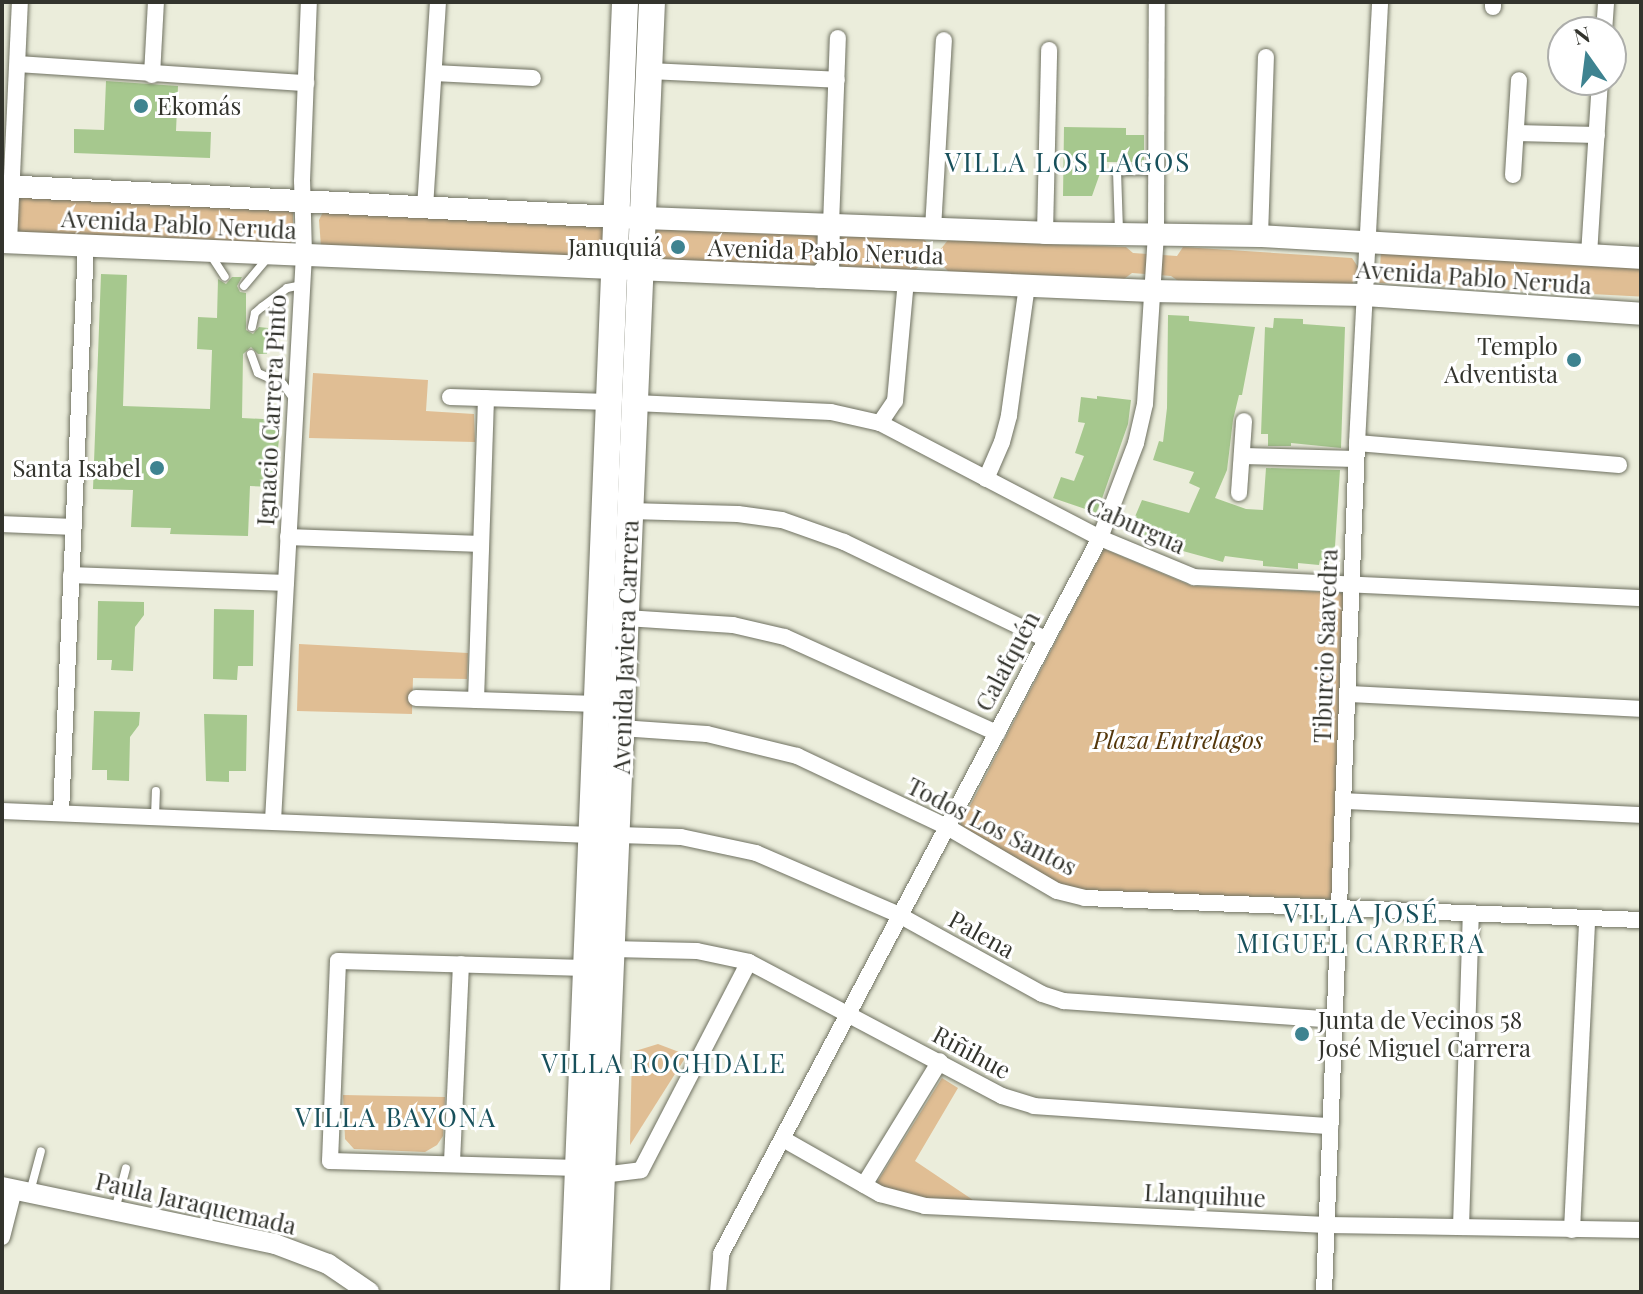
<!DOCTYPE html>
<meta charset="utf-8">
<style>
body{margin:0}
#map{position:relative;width:1643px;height:1294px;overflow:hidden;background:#ebeddb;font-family:"Playfair Display",serif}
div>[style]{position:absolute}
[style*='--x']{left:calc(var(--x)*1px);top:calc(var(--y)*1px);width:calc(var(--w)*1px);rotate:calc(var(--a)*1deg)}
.green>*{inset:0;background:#e0be94;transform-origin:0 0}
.building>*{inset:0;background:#a6c88e}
.roads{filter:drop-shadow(0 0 2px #6f7161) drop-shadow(0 0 2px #6f7161)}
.service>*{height:8px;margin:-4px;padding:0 4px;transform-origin:4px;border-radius:4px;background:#fff}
.minor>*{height:16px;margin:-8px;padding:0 8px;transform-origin:8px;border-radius:8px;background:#fff}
.tertiary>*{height:20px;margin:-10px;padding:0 10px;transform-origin:10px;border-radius:10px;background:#fff}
.secondary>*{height:22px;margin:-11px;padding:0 11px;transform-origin:11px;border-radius:11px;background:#fff}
.primary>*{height:26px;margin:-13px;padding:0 13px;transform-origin:13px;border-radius:13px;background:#fff}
.dots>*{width:22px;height:22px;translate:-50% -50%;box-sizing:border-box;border:4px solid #fff;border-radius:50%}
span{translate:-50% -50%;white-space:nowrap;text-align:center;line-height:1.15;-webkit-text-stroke:6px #fff;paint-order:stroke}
.poi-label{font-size:24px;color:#33342d}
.left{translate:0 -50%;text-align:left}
.right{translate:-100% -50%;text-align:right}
.street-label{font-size:24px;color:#33342d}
.park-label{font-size:24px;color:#54370b;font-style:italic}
.neighbourhood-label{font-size:26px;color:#17505b;letter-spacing:2px}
.frame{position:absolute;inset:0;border:4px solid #33342d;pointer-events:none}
.north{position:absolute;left:1547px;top:16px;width:80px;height:80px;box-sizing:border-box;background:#fff;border:2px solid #adaeab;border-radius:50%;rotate:346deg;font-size:22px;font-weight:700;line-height:32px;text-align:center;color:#33342d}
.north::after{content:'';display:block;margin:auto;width:28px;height:36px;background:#3e8390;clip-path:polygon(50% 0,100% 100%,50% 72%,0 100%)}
</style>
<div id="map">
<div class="green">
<i style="clip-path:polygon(2px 196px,293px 210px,293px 237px,290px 246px,25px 235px,2px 229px)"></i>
<i style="clip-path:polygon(323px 212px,608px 224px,607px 261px,321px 247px,319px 220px)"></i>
<i style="clip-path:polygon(659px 229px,924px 239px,929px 245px,929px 257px,913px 272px,666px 261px,651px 250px,652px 233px)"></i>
<i style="clip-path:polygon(948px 240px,1126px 247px,1133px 253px,1177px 256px,1183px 247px,1352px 258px,1358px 267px,1352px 286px,1183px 284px,1171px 276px,1132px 273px,1124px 279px,949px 272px,940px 263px,940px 250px)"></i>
<i style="left:1381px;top:250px;width:260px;height:33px;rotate:3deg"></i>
<i style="clip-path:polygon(313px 373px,428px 380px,426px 411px,474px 414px,475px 442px,309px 438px)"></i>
<i style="clip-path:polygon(1104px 549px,1192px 586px,1343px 593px,1332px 899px,1090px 892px,1058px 884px,960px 825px)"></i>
<i style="clip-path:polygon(299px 644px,468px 653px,467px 679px,413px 678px,412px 714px,297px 711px)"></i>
<i style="clip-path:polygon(658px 1044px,687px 1055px,630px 1145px,632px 1052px)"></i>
<i style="clip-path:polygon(942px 1078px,958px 1088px,915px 1161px,973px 1200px,901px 1199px,876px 1184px)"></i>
<i style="clip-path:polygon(343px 1095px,445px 1097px,443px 1136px,437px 1145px,425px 1152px,354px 1149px,345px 1139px)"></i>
</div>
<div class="building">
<i style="clip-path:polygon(106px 81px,178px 86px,176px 131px,211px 132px,210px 158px,74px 153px,74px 129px,104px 130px)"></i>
<i style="clip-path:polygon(1064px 127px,1126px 128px,1126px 135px,1144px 135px,1144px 162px,1104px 162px,1092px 196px,1063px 196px)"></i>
<i style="clip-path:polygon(101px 274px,127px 275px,123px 406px,210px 409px,212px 350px,197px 349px,198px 317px,217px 318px,218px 279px,226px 284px,232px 277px,242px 277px,237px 286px,240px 292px,246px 293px,246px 330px,253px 334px,259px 327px,268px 328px,267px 354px,258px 354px,251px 347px,243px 354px,242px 418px,281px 420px,274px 487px,250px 486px,248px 536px,170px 534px,171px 528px,131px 527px,133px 490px,93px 489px)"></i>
<i style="clip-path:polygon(1168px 315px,1189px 316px,1189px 321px,1255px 327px,1242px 395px,1239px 395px,1233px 420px,1227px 470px,1215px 498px,1246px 509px,1263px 510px,1266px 468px,1340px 470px,1334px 562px,1320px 560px,1319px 565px,1298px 563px,1298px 569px,1263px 566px,1263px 561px,1225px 556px,1223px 562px,1150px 542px,1129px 531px,1142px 500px,1189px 513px,1200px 488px,1189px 483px,1194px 472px,1153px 460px,1159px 441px,1163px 442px,1167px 408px)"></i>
<i style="clip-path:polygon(1274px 318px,1303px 319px,1303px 324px,1345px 327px,1341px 448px,1291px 443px,1291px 446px,1268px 446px,1268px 434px,1261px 434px,1265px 327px,1273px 328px)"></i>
<i style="clip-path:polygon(1097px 396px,1131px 400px,1128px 424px,1097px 513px,1053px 498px,1061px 477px,1074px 481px,1084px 456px,1075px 453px,1085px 423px,1078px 422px,1081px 397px,1097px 399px)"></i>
<i style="clip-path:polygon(98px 601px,144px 602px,144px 615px,135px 627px,133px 671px,111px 670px,112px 660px,97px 660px)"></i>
<i style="clip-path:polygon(214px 609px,254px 610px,253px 666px,238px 666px,237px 680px,213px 679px)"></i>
<i style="clip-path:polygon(94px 711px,140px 712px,139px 725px,130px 737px,129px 781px,107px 780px,107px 770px,92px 770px)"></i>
<i style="clip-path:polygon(204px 714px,247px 715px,246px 771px,229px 771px,229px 782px,206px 781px)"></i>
</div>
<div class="roads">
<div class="service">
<i style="--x:1119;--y:231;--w:60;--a:-91.9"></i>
<i style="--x:1117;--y:171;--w:39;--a:-1"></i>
<i style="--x:210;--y:254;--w:27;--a:57"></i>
<i style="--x:244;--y:286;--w:39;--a:-50"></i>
<i style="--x:252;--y:327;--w:14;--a:-78"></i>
<i style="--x:255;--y:313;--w:9;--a:-41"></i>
<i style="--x:262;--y:307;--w:31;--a:-37"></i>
<i style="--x:287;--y:288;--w:15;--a:-11"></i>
<i style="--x:251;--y:354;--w:20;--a:70"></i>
<i style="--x:258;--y:373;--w:27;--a:24"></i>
<i style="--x:283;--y:384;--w:19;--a:55"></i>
<i style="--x:155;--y:817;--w:26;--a:-88"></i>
<i style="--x:30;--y:1192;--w:42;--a:-75"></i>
<i style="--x:115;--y:1210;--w:43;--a:-75.3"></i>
</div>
<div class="minor">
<i style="--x:1493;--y:7;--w:5;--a:-90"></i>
<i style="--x:1604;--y:32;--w:30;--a:-86"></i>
<i style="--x:18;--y:64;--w:289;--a:3.8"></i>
<i style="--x:649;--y:71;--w:188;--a:2.7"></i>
<i style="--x:434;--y:73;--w:99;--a:2.9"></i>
<i style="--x:152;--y:75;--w:73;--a:-86.9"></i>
<i style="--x:1516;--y:133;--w:81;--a:1.4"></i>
<i style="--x:1513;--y:175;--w:95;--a:-86.4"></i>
<i style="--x:425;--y:208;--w:206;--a:-86.4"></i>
<i style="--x:831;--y:225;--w:187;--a:-87.9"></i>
<i style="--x:933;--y:229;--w:189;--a:-86.7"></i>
<i style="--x:1045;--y:233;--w:183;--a:-88.7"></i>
<i style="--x:1260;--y:236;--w:179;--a:-88.1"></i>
<i style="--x:9;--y:242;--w:240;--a:-87.4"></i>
<i style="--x:1589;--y:255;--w:175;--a:-86.4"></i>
<i style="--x:450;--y:397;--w:159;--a:1.8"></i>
<i style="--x:635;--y:403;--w:196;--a:2.6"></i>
<i style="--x:831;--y:412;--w:50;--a:12.7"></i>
<i style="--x:880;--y:423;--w:248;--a:27.6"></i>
<i style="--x:1100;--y:538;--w:102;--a:22.5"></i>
<i style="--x:1194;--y:577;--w:447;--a:2.7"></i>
<i style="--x:880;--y:423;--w:27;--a:-56"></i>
<i style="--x:895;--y:401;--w:121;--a:-84.8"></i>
<i style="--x:1357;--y:443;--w:263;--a:4.8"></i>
<i style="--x:1243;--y:456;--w:113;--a:1.5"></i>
<i style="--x:986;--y:479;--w:40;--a:-66.6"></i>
<i style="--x:1002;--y:442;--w:28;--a:-75"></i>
<i style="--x:1009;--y:415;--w:131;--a:-82.1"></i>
<i style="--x:1239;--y:493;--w:72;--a:-86"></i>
<i style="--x:630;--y:511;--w:108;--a:1.6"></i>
<i style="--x:738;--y:514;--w:44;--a:7.8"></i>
<i style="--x:782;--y:520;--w:66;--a:19.5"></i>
<i style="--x:844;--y:542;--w:224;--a:25.7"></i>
<i style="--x:2;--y:524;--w:71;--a:2.4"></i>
<i style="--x:288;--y:537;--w:193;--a:2.1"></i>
<i style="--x:71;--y:575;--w:215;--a:2.1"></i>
<i style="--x:626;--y:618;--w:107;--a:3.7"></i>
<i style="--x:733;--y:625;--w:53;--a:13"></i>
<i style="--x:785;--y:637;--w:233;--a:24.4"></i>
<i style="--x:1348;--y:694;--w:293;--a:2.9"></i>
<i style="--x:416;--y:698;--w:181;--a:1.9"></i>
<i style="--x:476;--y:700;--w:302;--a:-88.1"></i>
<i style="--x:621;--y:728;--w:86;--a:4"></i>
<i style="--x:707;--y:734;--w:93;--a:13.7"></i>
<i style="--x:797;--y:756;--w:168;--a:25.3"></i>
<i style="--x:949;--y:828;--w:125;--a:30.3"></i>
<i style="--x:1057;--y:891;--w:29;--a:14"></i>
<i style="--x:1085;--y:898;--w:556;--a:2.27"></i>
<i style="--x:1344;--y:801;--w:297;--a:2.7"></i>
<i style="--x:2;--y:811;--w:589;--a:2.33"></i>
<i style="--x:61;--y:813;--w:568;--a:-87.48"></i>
<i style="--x:273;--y:821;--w:567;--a:-86.87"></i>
<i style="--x:304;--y:255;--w:74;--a:-91.5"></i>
<i style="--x:302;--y:181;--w:179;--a:-87.8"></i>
<i style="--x:619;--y:835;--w:62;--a:1.8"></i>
<i style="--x:681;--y:837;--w:77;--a:12"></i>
<i style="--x:756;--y:853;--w:156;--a:23.4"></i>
<i style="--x:899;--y:915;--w:163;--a:28.9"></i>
<i style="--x:1042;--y:994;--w:23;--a:18"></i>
<i style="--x:1064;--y:1001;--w:273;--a:4"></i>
<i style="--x:612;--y:949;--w:85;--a:1.3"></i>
<i style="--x:697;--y:951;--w:53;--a:11.9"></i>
<i style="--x:749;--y:962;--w:286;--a:27.9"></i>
<i style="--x:1002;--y:1096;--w:34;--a:17"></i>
<i style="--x:1034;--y:1106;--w:297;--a:3.9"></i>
<i style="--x:783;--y:1139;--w:112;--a:29.6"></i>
<i style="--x:880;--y:1194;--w:47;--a:14.9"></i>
<i style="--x:925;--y:1206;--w:402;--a:2.7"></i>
<i style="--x:1327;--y:1225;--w:314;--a:0.9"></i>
<i style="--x:452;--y:1162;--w:198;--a:-87.4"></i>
<i style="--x:578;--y:1168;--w:248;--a:-178.4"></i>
<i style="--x:330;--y:1161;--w:200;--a:-87.7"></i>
<i style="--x:338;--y:961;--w:248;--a:1.6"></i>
<i style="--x:602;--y:1175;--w:39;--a:-7"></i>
<i style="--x:641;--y:1170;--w:234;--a:-62.6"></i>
<i style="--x:864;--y:1185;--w:145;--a:-58.5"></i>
<i style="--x:1461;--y:1227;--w:314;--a:-88.2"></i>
<i style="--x:1572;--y:1230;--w:312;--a:-87.2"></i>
<i style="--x:2;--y:1237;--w:49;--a:-75.7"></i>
<i style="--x:718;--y:1292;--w:38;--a:-85"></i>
<i style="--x:721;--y:1254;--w:810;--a:-62.11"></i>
<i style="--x:1100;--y:538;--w:102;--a:-69.2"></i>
<i style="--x:1136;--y:443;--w:40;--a:-77"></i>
<i style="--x:1145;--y:404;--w:171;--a:-86.3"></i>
<i style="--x:1156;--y:233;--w:231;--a:-89.8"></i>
<i style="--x:1324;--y:1292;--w:850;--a:-87.77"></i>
<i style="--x:1357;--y:443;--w:442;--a:-87"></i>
</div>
<div class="tertiary">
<i style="--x:2;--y:1187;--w:279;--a:11.8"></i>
<i style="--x:275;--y:1244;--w:57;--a:20.7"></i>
<i style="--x:328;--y:1264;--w:50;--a:34.3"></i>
</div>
<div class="secondary">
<i style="--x:2;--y:186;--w:616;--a:2.89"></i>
<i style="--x:617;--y:217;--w:428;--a:2.1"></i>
<i style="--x:1045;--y:233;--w:215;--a:0.8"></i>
<i style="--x:1260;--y:236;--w:382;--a:3.3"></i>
<i style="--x:2;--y:242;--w:1150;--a:2.44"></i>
<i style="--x:1151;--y:291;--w:214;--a:1.1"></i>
<i style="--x:1365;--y:295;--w:277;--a:3.9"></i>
<i style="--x:819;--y:277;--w:13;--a:-45"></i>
<i style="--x:828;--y:268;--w:43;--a:-88.7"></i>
</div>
<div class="primary">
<i style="--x:573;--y:1292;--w:1291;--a:-87.69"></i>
<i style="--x:597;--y:1292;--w:1291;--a:-87.56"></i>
</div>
</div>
<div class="dots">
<i style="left:141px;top:106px;background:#3e8390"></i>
<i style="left:678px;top:247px;background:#3e8390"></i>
<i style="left:1574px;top:360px;background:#3e8390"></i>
<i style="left:157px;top:468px;background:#3e8390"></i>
<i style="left:1302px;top:1034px;background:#3e8390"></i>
</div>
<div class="poi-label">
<span class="left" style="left:157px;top:106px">Ekomás</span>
<span class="right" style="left:662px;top:247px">Januquiá</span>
<span class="right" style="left:1558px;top:360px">Templo<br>Adventista</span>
<span class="right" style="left:141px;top:468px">Santa Isabel</span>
<span class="left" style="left:1318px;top:1034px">Junta de Vecinos 58<br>José Miguel Carrera</span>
</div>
<div class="street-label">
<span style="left:179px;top:224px;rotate:3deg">Avenida Pablo Neruda</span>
<span style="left:826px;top:251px;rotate:2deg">Avenida Pablo Neruda</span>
<span style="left:1474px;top:277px;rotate:4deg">Avenida Pablo Neruda</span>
<span style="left:271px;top:410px;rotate:-87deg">Ignacio Carrera Pinto</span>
<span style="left:1136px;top:525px;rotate:24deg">Caburgua</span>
<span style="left:1325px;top:646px;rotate:-88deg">Tiburcio Saavedra</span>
<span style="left:625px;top:647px;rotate:-88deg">Avenida Javiera Carrera</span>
<span style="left:1007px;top:661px;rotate:-62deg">Calafquén</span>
<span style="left:992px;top:826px;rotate:27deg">Todos Los Santos</span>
<span style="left:982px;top:934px;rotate:29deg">Palena</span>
<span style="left:972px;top:1052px;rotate:28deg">Riñihue</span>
<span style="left:1205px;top:1195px;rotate:3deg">Llanquihue</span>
<span style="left:196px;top:1203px;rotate:13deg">Paula Jaraquemada</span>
</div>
<div class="park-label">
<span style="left:1178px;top:740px">Plaza Entrelagos</span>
</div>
<div class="neighbourhood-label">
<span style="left:1068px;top:162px">VILLA LOS LAGOS</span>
<span style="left:1361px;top:928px">VILLA JOSÉ<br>MIGUEL CARRERA</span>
<span style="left:664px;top:1063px">VILLA ROCHDALE</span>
<span style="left:396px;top:1117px">VILLA BAYONA</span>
</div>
<div class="frame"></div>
<div class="north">N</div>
</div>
